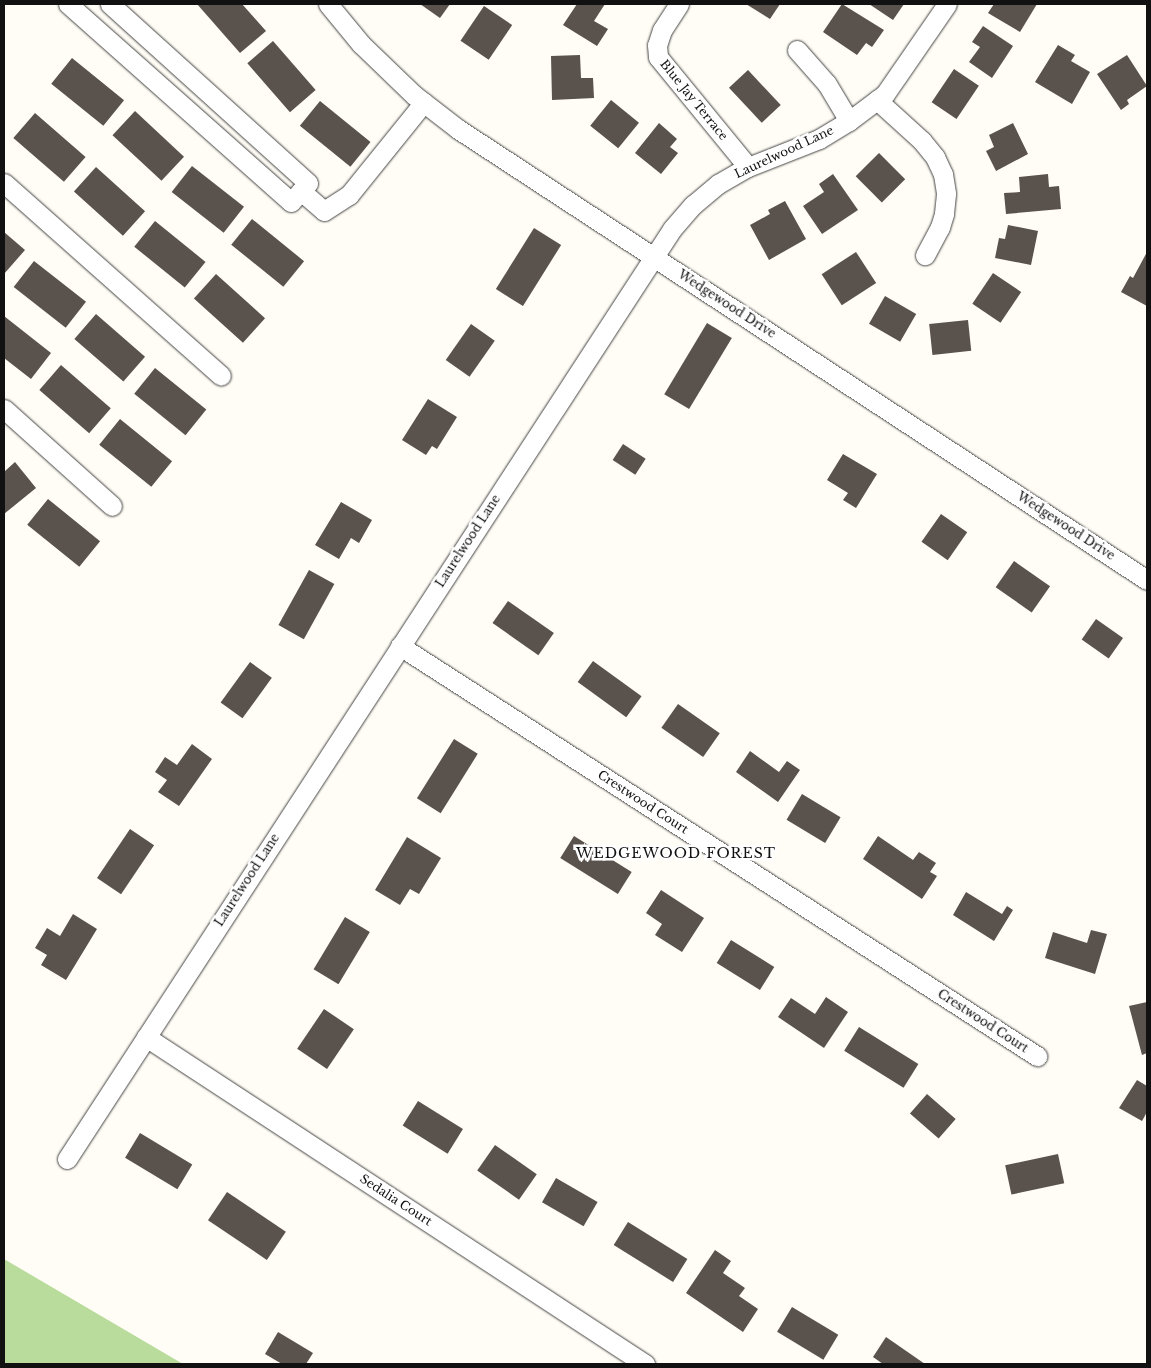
<!DOCTYPE html>
<style>
body{margin:0}
#map{position:relative;width:1151px;height:1368px;overflow:hidden;background:#fffdf5;font-family:"Libre Baskerville",serif}
div>[style]{position:absolute}
[style*='--x']{left:calc(var(--x)*1px);top:calc(var(--y)*1px);width:calc(var(--w)*1px);rotate:calc(var(--a)*1deg)}
.forest>*{inset:0;background:#b9dc9c}
.building>*{inset:0;background:#5a524d;transform-origin:0 0}
.roads{filter:drop-shadow(0 0 1px #444) drop-shadow(0 0 1px #444)}
.street>*{height:19px;margin:-9.5px;padding:0 9.5px;transform-origin:9.5px;border-radius:9.5px;background:#fff}
span{translate:-50% -50%;white-space:nowrap;text-align:center;line-height:1.15;-webkit-text-stroke:5px #fff;paint-order:stroke}
.street-label{font-size:12px;color:#111}
.neighbourhood-label{font-size:14px;color:#111;letter-spacing:1px}
.frame{position:absolute;inset:0;border:5px solid #111;pointer-events:none}
</style>
<div id="map">
<div class="forest">
<i style="clip-path:polygon(4px 1259px,183px 1364px,4px 1364px)"></i>
</div>
<div class="building">
<i style="clip-path:polygon(197px 4px,242px 4px,266px 31px,240px 53px)"></i>
<i style="clip-path:polygon(420px 4px,450px 4px,440px 18px)"></i>
<i style="clip-path:polygon(577px 4px,605px 4px,594px 21px,608px 29px,597px 46px,563px 25px)"></i>
<i style="clip-path:polygon(746px 4px,780px 4px,770px 19px)"></i>
<i style="clip-path:polygon(842px 4px,884px 30px,872px 47px,866px 43px,857px 55px,823px 32px)"></i>
<i style="clip-path:polygon(869px 4px,904px 4px,893px 20px)"></i>
<i style="clip-path:polygon(994px 4px,1037px 4px,1020px 32px,988px 13px)"></i>
<i style="left:484px;top:6px;width:34px;height:42px;rotate:34deg"></i>
<i style="clip-path:polygon(983px 26px,1013px 46px,992px 78px,969px 62px,980px 47px,972px 42px)"></i>
<i style="left:273px;top:41px;width:65px;height:34px;rotate:49deg"></i>
<i style="clip-path:polygon(1058px 45px,1075px 55px,1071px 61px,1090px 72px,1072px 104px,1035px 82px)"></i>
<i style="clip-path:polygon(580px 55px,581px 78px,593px 78px,594px 98px,552px 100px,551px 56px)"></i>
<i style="clip-path:polygon(1127px 55px,1147px 86px,1127px 100px,1129px 104px,1121px 110px,1097px 74px)"></i>
<i style="left:72px;top:58px;width:67px;height:33px;rotate:39deg"></i>
<i style="left:954px;top:69px;width:30px;height:40px;rotate:34deg"></i>
<i style="left:748px;top:70px;width:48px;height:26px;rotate:47deg"></i>
<i style="left:611px;top:100px;width:36px;height:33px;rotate:39deg"></i>
<i style="left:320px;top:101px;width:65px;height:32px;rotate:39deg"></i>
<i style="left:135px;top:111px;width:67px;height:33px;rotate:43deg"></i>
<i style="left:35px;top:113px;width:67px;height:33px;rotate:41deg"></i>
<i style="clip-path:polygon(659px 123px,677px 139px,670px 147px,678px 153px,661px 174px,635px 153px)"></i>
<i style="clip-path:polygon(1013px 123px,1028px 154px,996px 171px,986px 151px,994px 147px,989px 135px)"></i>
<i style="left:879px;top:153px;width:37px;height:33px;rotate:45deg"></i>
<i style="left:192px;top:166px;width:66px;height:33px;rotate:38deg"></i>
<i style="left:96px;top:167px;width:66px;height:33px;rotate:42deg"></i>
<i style="clip-path:polygon(833px 174px,858px 210px,822px 234px,803px 206px,824px 192px,819px 184px)"></i>
<i style="clip-path:polygon(1048px 174px,1049px 187px,1059px 186px,1061px 209px,1006px 214px,1004px 193px,1020px 192px,1019px 177px)"></i>
<i style="clip-path:polygon(785px 201px,806px 239px,769px 260px,750px 225px,770px 214px,768px 210px)"></i>
<i style="left:252px;top:219px;width:67px;height:33px;rotate:39deg"></i>
<i style="left:155px;top:221px;width:65px;height:33px;rotate:39deg"></i>
<i style="clip-path:polygon(1008px 225px,1038px 231px,1031px 265px,995px 258px,999px 238px,1005px 239px)"></i>
<i style="left:534px;top:228px;width:32px;height:72px;rotate:32deg"></i>
<i style="clip-path:polygon(4px 232px,25px 250px,4px 274px)"></i>
<i style="left:856px;top:252px;width:37px;height:41px;rotate:57deg"></i>
<i style="clip-path:polygon(1147px 252px,1147px 306px,1121px 292px,1130px 276px,1133px 278px)"></i>
<i style="left:34px;top:261px;width:66px;height:33px;rotate:38deg"></i>
<i style="left:993px;top:273px;width:34px;height:37px;rotate:34deg"></i>
<i style="left:216px;top:274px;width:66px;height:33px;rotate:42deg"></i>
<i style="left:885px;top:296px;width:36px;height:32px;rotate:30deg"></i>
<i style="left:96px;top:314px;width:65px;height:33px;rotate:41deg"></i>
<i style="clip-path:polygon(4px 316px,51px 353px,31px 379px,4px 358px)"></i>
<i style="left:968px;top:320px;width:31px;height:39px;rotate:84deg"></i>
<i style="left:707px;top:323px;width:29px;height:83px;rotate:31deg"></i>
<i style="left:471px;top:324px;width:29px;height:44px;rotate:35deg"></i>
<i style="left:61px;top:365px;width:66px;height:33px;rotate:41deg"></i>
<i style="left:155px;top:368px;width:66px;height:33px;rotate:39deg"></i>
<i style="clip-path:polygon(428px 399px,457px 417px,437px 449px,432px 446px,426px 455px,402px 440px)"></i>
<i style="left:120px;top:419px;width:67px;height:33px;rotate:39deg"></i>
<i style="left:623px;top:444px;width:27px;height:19px;rotate:33deg"></i>
<i style="clip-path:polygon(843px 454px,877px 474px,856px 508px,843px 500px,848px 493px,827px 480px)"></i>
<i style="clip-path:polygon(15px 462px,36px 488px,4px 514px,4px 472px)"></i>
<i style="left:48px;top:499px;width:67px;height:33px;rotate:39deg"></i>
<i style="clip-path:polygon(341px 502px,372px 520px,359px 543px,351px 538px,339px 559px,315px 545px)"></i>
<i style="left:941px;top:514px;width:32px;height:34px;rotate:35deg"></i>
<i style="left:1014px;top:561px;width:44px;height:32px;rotate:35deg"></i>
<i style="left:309px;top:570px;width:29px;height:63px;rotate:29deg"></i>
<i style="left:508px;top:601px;width:56px;height:27px;rotate:35deg"></i>
<i style="left:1096px;top:619px;width:33px;height:25px;rotate:35deg"></i>
<i style="left:593px;top:661px;width:60px;height:26px;rotate:36deg"></i>
<i style="left:250px;top:662px;width:27px;height:50px;rotate:36deg"></i>
<i style="left:678px;top:704px;width:51px;height:29px;rotate:35deg"></i>
<i style="left:454px;top:739px;width:28px;height:70px;rotate:32deg"></i>
<i style="clip-path:polygon(192px 744px,212px 759px,179px 806px,158px 792px,167px 780px,155px 772px,165px 757px,177px 765px)"></i>
<i style="clip-path:polygon(750px 751px,779px 772px,787px 761px,800px 770px,778px 802px,736px 772px)"></i>
<i style="left:802px;top:794px;width:45px;height:30px;rotate:31deg"></i>
<i style="left:130px;top:829px;width:29px;height:59px;rotate:34deg"></i>
<i style="left:574px;top:836px;width:68px;height:26px;rotate:32deg"></i>
<i style="clip-path:polygon(878px 836px,913px 860px,919px 852px,936px 863px,930px 872px,937px 876px,922px 899px,863px 859px)"></i>
<i style="clip-path:polygon(407px 837px,441px 858px,419px 894px,410px 889px,400px 905px,375px 890px)"></i>
<i style="clip-path:polygon(661px 890px,704px 918px,682px 952px,655px 935px,662px 924px,646px 913px)"></i>
<i style="clip-path:polygon(966px 892px,1002px 914px,1007px 906px,1013px 910px,994px 941px,953px 915px)"></i>
<i style="clip-path:polygon(73px 914px,97px 929px,66px 980px,41px 965px,47px 955px,35px 948px,47px 928px,60px 936px)"></i>
<i style="left:345px;top:917px;width:29px;height:61px;rotate:31deg"></i>
<i style="clip-path:polygon(1091px 930px,1107px 934px,1095px 974px,1045px 958px,1053px 932px,1087px 943px)"></i>
<i style="left:731px;top:940px;width:51px;height:27px;rotate:32deg"></i>
<i style="clip-path:polygon(826px 997px,848px 1012px,824px 1048px,778px 1017px,791px 998px,815px 1014px)"></i>
<i style="clip-path:polygon(1147px 1002px,1147px 1053px,1142px 1055px,1129px 1006px)"></i>
<i style="left:324px;top:1009px;width:36px;height:48px;rotate:34deg"></i>
<i style="left:859px;top:1027px;width:70px;height:28px;rotate:32deg"></i>
<i style="clip-path:polygon(1137px 1080px,1147px 1086px,1147px 1112px,1142px 1121px,1119px 1108px)"></i>
<i style="left:927px;top:1094px;width:38px;height:26px;rotate:41deg"></i>
<i style="left:418px;top:1101px;width:53px;height:29px;rotate:32deg"></i>
<i style="left:140px;top:1133px;width:61px;height:29px;rotate:31deg"></i>
<i style="left:495px;top:1145px;width:51px;height:31px;rotate:35deg"></i>
<i style="left:1058px;top:1154px;width:30px;height:54px;rotate:78deg"></i>
<i style="left:556px;top:1178px;width:48px;height:28px;rotate:30deg"></i>
<i style="left:227px;top:1192px;width:71px;height:34px;rotate:34deg"></i>
<i style="left:628px;top:1222px;width:70px;height:27px;rotate:32deg"></i>
<i style="clip-path:polygon(715px 1250px,731px 1261px,723px 1273px,745px 1288px,739px 1296px,758px 1309px,743px 1332px,686px 1293px)"></i>
<i style="left:792px;top:1307px;width:54px;height:29px;rotate:31deg"></i>
<i style="clip-path:polygon(278px 1332px,313px 1353px,306px 1364px,282px 1364px,265px 1354px)"></i>
<i style="clip-path:polygon(886px 1337px,925px 1364px,883px 1364px,873px 1357px)"></i>
</div>
<div class="roads">
<div class="street">
<i style="--x:68;--y:4;--w:298;--a:41.6"></i>
<i style="--x:291;--y:202;--w:25;--a:-48"></i>
<i style="--x:308;--y:183;--w:267;--a:-137.9"></i>
<i style="--x:328;--y:4;--w:52;--a:50.5"></i>
<i style="--x:361;--y:44;--w:74;--a:43.9"></i>
<i style="--x:414;--y:95;--w:56;--a:37.7"></i>
<i style="--x:458;--y:129;--w:823;--a:33.21"></i>
<i style="--x:679;--y:4;--w:31;--a:123"></i>
<i style="--x:662;--y:30;--w:16;--a:108"></i>
<i style="--x:657;--y:45;--w:12;--a:85"></i>
<i style="--x:658;--y:57;--w:142;--a:50.7"></i>
<i style="--x:797;--y:50;--w:45;--a:48.6"></i>
<i style="--x:827;--y:84;--w:43;--a:59.3"></i>
<i style="--x:877;--y:100;--w:61;--a:42.3"></i>
<i style="--x:922;--y:141;--w:21;--a:51"></i>
<i style="--x:935;--y:157;--w:19;--a:65"></i>
<i style="--x:943;--y:174;--w:20;--a:81"></i>
<i style="--x:946;--y:194;--w:20;--a:96"></i>
<i style="--x:944;--y:214;--w:14;--a:107"></i>
<i style="--x:940;--y:227;--w:32;--a:118"></i>
<i style="--x:4;--y:183;--w:290;--a:41.6"></i>
<i style="--x:301;--y:191;--w:30;--a:41"></i>
<i style="--x:324;--y:211;--w:30;--a:-33"></i>
<i style="--x:349;--y:195;--w:119;--a:-51.1"></i>
<i style="--x:4;--y:409;--w:145;--a:41.9"></i>
<i style="--x:400;--y:646;--w:758;--a:32.77"></i>
<i style="--x:146;--y:1037;--w:597;--a:33.24"></i>
<i style="--x:67;--y:1159;--w:1109;--a:-56.95"></i>
<i style="--x:672;--y:229;--w:32;--a:-49"></i>
<i style="--x:693;--y:205;--w:33;--a:-40"></i>
<i style="--x:718;--y:184;--w:34;--a:-30"></i>
<i style="--x:748;--y:167;--w:76;--a:-21.5"></i>
<i style="--x:819;--y:139;--w:35;--a:-31"></i>
<i style="--x:849;--y:121;--w:45;--a:-36.9"></i>
<i style="--x:885;--y:94;--w:109;--a:-55.4"></i>
</div>
</div>
<div class="street-label">
<span style="left:694px;top:100px;rotate:51deg">Blue Jay Terrace</span>
<span style="left:784px;top:152px;rotate:-25deg">Laurelwood Lane</span>
<span style="left:727px;top:304px;rotate:33deg">Wedgewood Drive</span>
<span style="left:1066px;top:526px;rotate:33deg">Wedgewood Drive</span>
<span style="left:468px;top:541px;rotate:-57deg">Laurelwood Lane</span>
<span style="left:643px;top:802px;rotate:33deg">Crestwood Court</span>
<span style="left:247px;top:880px;rotate:-57deg">Laurelwood Lane</span>
<span style="left:983px;top:1021px;rotate:33deg">Crestwood Court</span>
<span style="left:396px;top:1200px;rotate:33deg">Sedalia Court</span>
</div>
<div class="neighbourhood-label">
<span style="left:676px;top:853px">WEDGEWOOD FOREST</span>
</div>
<div class="frame"></div>
</div>
